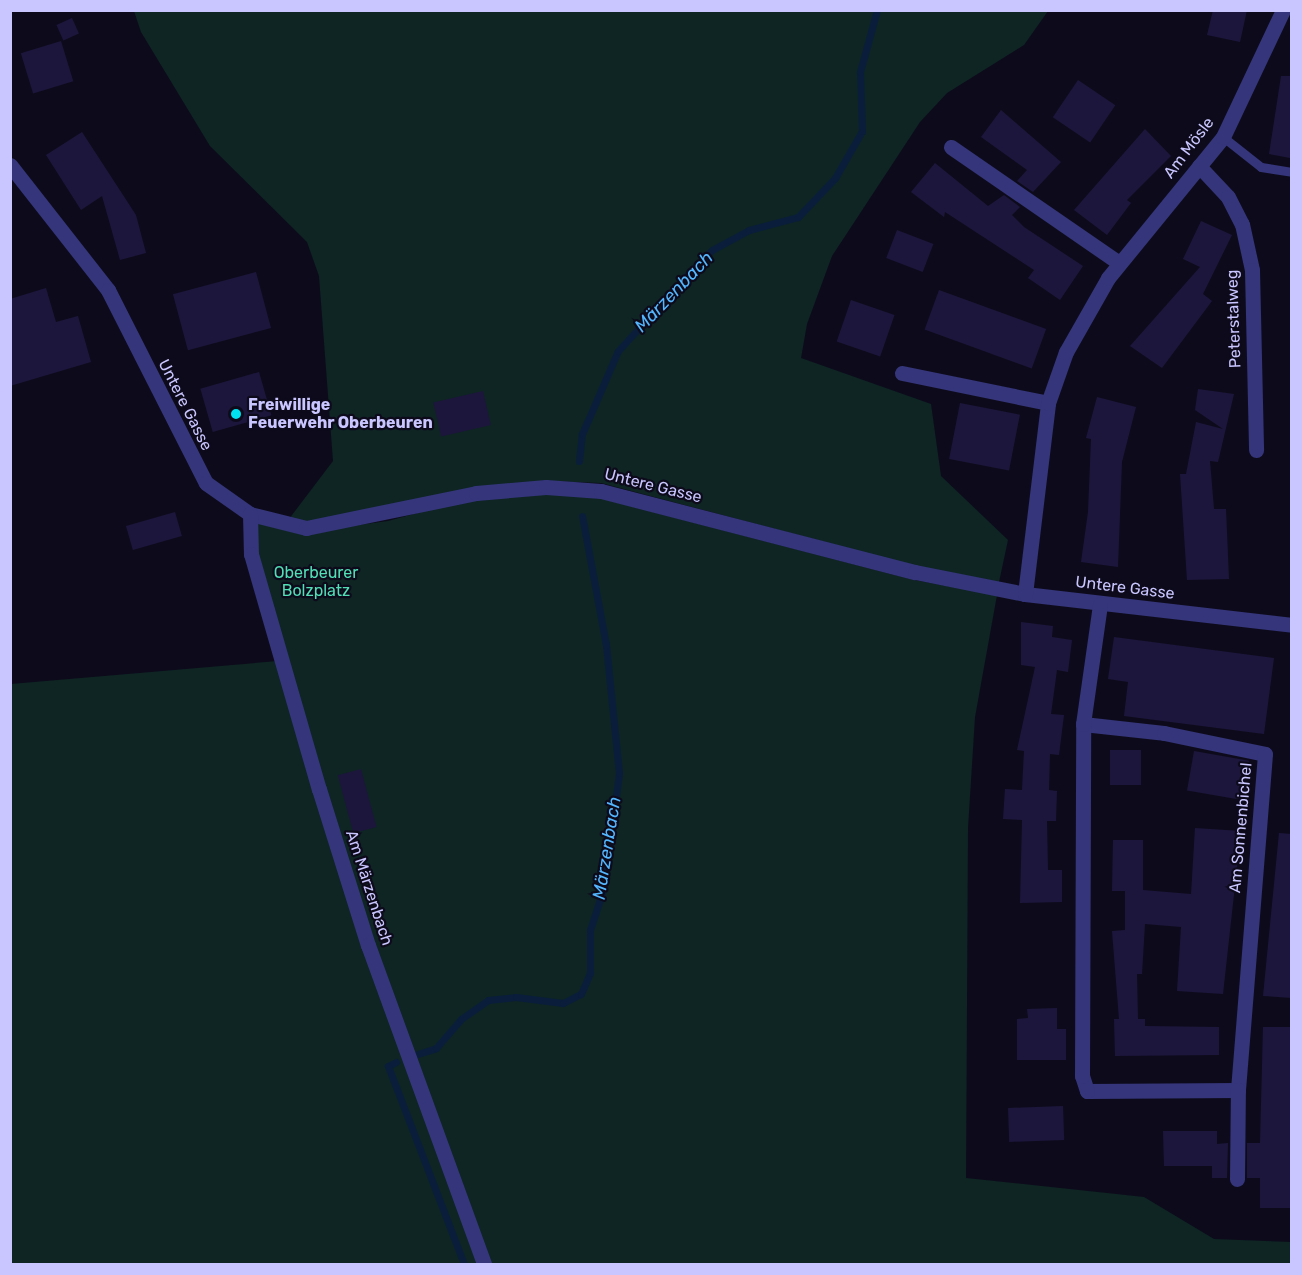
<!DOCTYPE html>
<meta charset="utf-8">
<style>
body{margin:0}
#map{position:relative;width:1302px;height:1275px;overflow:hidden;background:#0d0b1b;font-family:Rubik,sans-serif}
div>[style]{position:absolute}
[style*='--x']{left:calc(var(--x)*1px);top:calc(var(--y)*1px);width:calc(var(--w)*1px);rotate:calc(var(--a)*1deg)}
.green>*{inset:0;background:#0e2524}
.stream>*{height:7px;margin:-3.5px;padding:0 3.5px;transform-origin:3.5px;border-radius:3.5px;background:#0a1e3b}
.building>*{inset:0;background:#1d163c;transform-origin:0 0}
.lane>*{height:9px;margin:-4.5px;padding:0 4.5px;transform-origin:4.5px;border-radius:4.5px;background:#35357b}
.street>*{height:15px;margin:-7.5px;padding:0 7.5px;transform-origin:7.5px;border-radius:7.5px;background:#35357b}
.dots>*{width:16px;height:16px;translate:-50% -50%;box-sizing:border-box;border:3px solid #0d0b1b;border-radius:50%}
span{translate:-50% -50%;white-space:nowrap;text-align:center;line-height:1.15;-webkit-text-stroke:4.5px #0d0b1b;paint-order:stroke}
.street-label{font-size:16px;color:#c9c5ff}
.poi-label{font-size:16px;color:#c9c5ff;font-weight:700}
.left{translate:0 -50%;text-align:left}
.park-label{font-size:16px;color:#51dfb6}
.water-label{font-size:18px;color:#53b6ff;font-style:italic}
.frame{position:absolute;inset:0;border:12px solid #c9c5ff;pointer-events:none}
</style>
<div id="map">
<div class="green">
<i style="clip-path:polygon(134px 11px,1048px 11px,1024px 45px,947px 93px,920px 122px,832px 256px,807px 324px,801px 358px,931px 404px,941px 476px,1008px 540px,999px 582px,912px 565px,601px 483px,548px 481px,307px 523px,289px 519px,333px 461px,319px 276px,307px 242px,210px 146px,141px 32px)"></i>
<i style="clip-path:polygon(546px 493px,595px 497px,914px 580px,997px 595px,975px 717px,968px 828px,966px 1178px,1144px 1197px,1214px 1239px,1291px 1242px,1291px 1264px,489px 1264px,356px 893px,256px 553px,254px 521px,306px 532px,388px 521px,476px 497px)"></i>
<i style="clip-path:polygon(278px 661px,479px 1264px,11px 1264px,11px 684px)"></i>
</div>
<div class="stream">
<i style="--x:579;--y:461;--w:27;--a:-84"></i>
<i style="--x:582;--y:434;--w:90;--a:-66.6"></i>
<i style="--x:618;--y:351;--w:100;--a:-47.8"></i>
<i style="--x:685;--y:277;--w:38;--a:-45"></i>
<i style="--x:712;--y:250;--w:42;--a:-28.4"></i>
<i style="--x:749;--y:230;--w:51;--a:-14.9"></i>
<i style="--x:798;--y:217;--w:54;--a:-46.5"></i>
<i style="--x:835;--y:178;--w:54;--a:-60.1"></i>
<i style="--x:862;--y:131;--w:59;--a:-91.9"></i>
<i style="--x:860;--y:72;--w:64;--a:-74.7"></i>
<i style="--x:418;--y:1054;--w:19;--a:-18"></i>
<i style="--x:436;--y:1048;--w:38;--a:-49"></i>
<i style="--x:461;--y:1019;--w:33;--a:-35"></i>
<i style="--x:488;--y:1000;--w:28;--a:-6"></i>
<i style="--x:516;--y:997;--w:47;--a:7.3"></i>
<i style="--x:563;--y:1003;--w:20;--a:-27"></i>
<i style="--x:581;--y:994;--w:23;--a:-67"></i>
<i style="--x:590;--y:973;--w:43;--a:-90"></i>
<i style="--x:590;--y:930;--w:45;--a:-72"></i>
<i style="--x:604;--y:887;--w:115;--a:-82.5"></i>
<i style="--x:619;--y:773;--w:129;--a:-95.8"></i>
<i style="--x:606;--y:645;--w:131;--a:-100.5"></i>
<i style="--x:396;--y:1062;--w:9;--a:153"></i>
<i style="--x:388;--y:1066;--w:212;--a:69"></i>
</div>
<div class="building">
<i style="clip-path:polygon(1213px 10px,1247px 10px,1240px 42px,1207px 35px)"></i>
<i style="left:72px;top:18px;width:17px;height:17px;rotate:66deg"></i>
<i style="left:61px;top:41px;width:42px;height:42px;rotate:73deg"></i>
<i style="clip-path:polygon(1281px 76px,1292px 76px,1290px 158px,1269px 154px)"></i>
<i style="left:1078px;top:80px;width:45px;height:45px;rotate:34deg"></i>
<i style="clip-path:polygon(1001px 110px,1061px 162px,1033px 192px,1017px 181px,1027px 170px,981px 137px)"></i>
<i style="clip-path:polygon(1145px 129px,1171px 156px,1127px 200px,1131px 203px,1107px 235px,1074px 210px)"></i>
<i style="clip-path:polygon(82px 132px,136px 215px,146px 253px,120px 260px,102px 196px,81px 210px,46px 155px)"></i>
<i style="clip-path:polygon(935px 163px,988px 206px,1004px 195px,1020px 207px,1012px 215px,1024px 227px,1083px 266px,1060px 300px,1028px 278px,1034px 270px,945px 212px,944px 217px,911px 192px)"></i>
<i style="clip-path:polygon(1201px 221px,1232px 235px,1203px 294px,1212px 301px,1162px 368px,1130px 346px,1200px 267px,1183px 259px)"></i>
<i style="left:897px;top:230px;width:39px;height:30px;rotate:21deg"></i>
<i style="left:256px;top:272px;width:58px;height:86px;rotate:75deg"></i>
<i style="clip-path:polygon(46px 288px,56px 322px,78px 316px,91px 362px,10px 386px,10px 299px)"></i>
<i style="left:939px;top:290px;width:114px;height:42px;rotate:20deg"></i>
<i style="left:851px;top:300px;width:46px;height:44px;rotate:19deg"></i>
<i style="left:259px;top:372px;width:45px;height:61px;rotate:74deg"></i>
<i style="clip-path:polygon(1198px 389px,1234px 394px,1218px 462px,1210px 461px,1214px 509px,1226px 509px,1229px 579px,1187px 580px,1180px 474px,1186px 474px,1196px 422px,1223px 429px,1195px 410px)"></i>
<i style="left:483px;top:391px;width:35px;height:51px;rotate:77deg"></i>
<i style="clip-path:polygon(1097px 397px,1136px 407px,1122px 462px,1118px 567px,1081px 562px,1088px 512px,1091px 439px,1086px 438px)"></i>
<i style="left:960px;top:403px;width:61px;height:57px;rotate:11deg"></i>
<i style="left:175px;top:512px;width:25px;height:51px;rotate:74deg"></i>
<i style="clip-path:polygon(1021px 622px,1053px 626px,1052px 637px,1072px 640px,1068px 672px,1057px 670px,1051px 714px,1064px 715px,1059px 755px,1050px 754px,1049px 790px,1057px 791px,1056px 821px,1047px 821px,1048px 870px,1062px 870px,1062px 902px,1020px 903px,1022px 820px,1003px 819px,1005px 789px,1022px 790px,1024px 751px,1017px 750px,1035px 667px,1021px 665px)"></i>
<i style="clip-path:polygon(1114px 637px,1274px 658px,1264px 734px,1124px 716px,1128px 682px,1108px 679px)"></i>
<i style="left:1110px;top:750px;width:31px;height:35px"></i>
<i style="left:1194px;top:751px;width:56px;height:40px;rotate:10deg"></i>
<i style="left:361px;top:769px;width:60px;height:24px;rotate:75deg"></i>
<i style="clip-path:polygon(1195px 828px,1241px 831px,1223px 994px,1177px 991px,1181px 927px,1145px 924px,1142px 974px,1137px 974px,1138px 1019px,1145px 1019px,1145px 1026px,1219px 1027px,1219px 1055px,1115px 1056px,1114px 1019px,1119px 1019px,1112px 931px,1125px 930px,1125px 891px,1112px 891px,1113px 840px,1143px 840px,1143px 890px,1191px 894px)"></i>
<i style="clip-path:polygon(1279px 833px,1292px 834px,1292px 998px,1263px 996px)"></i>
<i style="clip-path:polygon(1057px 1008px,1057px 1029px,1066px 1029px,1066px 1060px,1017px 1060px,1017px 1019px,1028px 1018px,1027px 1009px)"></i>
<i style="clip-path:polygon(1263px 1027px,1292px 1027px,1292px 1208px,1260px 1208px,1260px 1178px,1247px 1178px,1247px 1143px,1260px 1143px)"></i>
<i style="left:1063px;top:1106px;width:34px;height:55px;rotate:88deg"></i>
<i style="clip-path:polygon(1163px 1131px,1217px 1131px,1217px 1144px,1228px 1143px,1227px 1178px,1212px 1178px,1212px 1166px,1164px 1166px)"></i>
</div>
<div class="lane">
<i style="--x:1223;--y:137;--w:48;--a:38.3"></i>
<i style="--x:1261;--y:167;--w:31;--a:9"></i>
</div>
<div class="street">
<i style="--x:951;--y:147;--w:204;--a:34.6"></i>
<i style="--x:10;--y:165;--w:159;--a:51.9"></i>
<i style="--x:108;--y:290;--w:216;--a:63.1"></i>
<i style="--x:206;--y:483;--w:54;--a:35.2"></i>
<i style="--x:250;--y:514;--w:58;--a:14"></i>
<i style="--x:306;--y:528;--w:174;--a:-11.6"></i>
<i style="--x:476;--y:493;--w:70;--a:-4.9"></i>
<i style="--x:546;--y:487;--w:55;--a:4.2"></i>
<i style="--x:601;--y:491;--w:324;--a:14.5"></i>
<i style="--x:915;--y:572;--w:112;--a:11.3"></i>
<i style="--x:1025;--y:594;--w:269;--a:6.6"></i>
<i style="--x:1199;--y:166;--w:42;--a:46.9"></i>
<i style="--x:1228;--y:197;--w:30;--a:63"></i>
<i style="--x:1242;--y:224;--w:47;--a:77.7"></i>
<i style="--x:1252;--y:270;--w:180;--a:88.7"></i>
<i style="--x:902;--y:373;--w:149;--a:11.6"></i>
<i style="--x:250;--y:514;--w:40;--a:88.6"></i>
<i style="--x:251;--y:554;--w:245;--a:73.9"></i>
<i style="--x:319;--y:789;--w:164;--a:72.6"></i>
<i style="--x:368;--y:945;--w:339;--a:70"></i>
<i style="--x:1025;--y:594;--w:192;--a:-83.1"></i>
<i style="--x:1048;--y:403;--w:54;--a:-70.6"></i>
<i style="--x:1066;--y:352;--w:85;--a:-60.4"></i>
<i style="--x:1108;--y:278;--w:182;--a:-50.8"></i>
<i style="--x:1223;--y:137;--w:140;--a:-64.7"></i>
<i style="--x:1083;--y:724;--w:81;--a:6.3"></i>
<i style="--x:1164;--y:733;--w:103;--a:11.7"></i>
<i style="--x:1265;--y:754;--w:337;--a:94.6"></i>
<i style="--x:1238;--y:1090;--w:151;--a:179.6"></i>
<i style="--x:1087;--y:1091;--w:16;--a:-108"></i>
<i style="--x:1082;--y:1076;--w:352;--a:-89.8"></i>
<i style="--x:1083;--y:724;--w:121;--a:-81.9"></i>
<i style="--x:1237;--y:1179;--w:89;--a:-89.4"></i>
</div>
<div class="dots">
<i style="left:236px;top:414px;background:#00e1f0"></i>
</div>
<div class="street-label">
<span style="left:1189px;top:148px;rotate:-53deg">Am Mösle</span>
<span style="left:1234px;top:319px;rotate:-92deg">Peterstalweg</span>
<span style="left:185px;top:405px;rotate:63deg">Untere Gasse</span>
<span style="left:653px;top:486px;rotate:14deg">Untere Gasse</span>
<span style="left:1125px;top:588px;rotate:7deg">Untere Gasse</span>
<span style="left:1241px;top:828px;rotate:-85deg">Am Sonnenbichel</span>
<span style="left:369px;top:888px;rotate:72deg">Am Märzenbach</span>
</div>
<div class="poi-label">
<span class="left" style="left:248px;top:414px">Freiwillige<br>Feuerwehr Oberbeuren</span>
</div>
<div class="park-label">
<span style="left:316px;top:582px">Oberbeurer<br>Bolzplatz</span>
</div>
<div class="water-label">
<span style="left:674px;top:292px;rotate:-46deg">Märzenbach</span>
<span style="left:607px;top:848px;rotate:-81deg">Märzenbach</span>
</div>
<div class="frame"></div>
</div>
